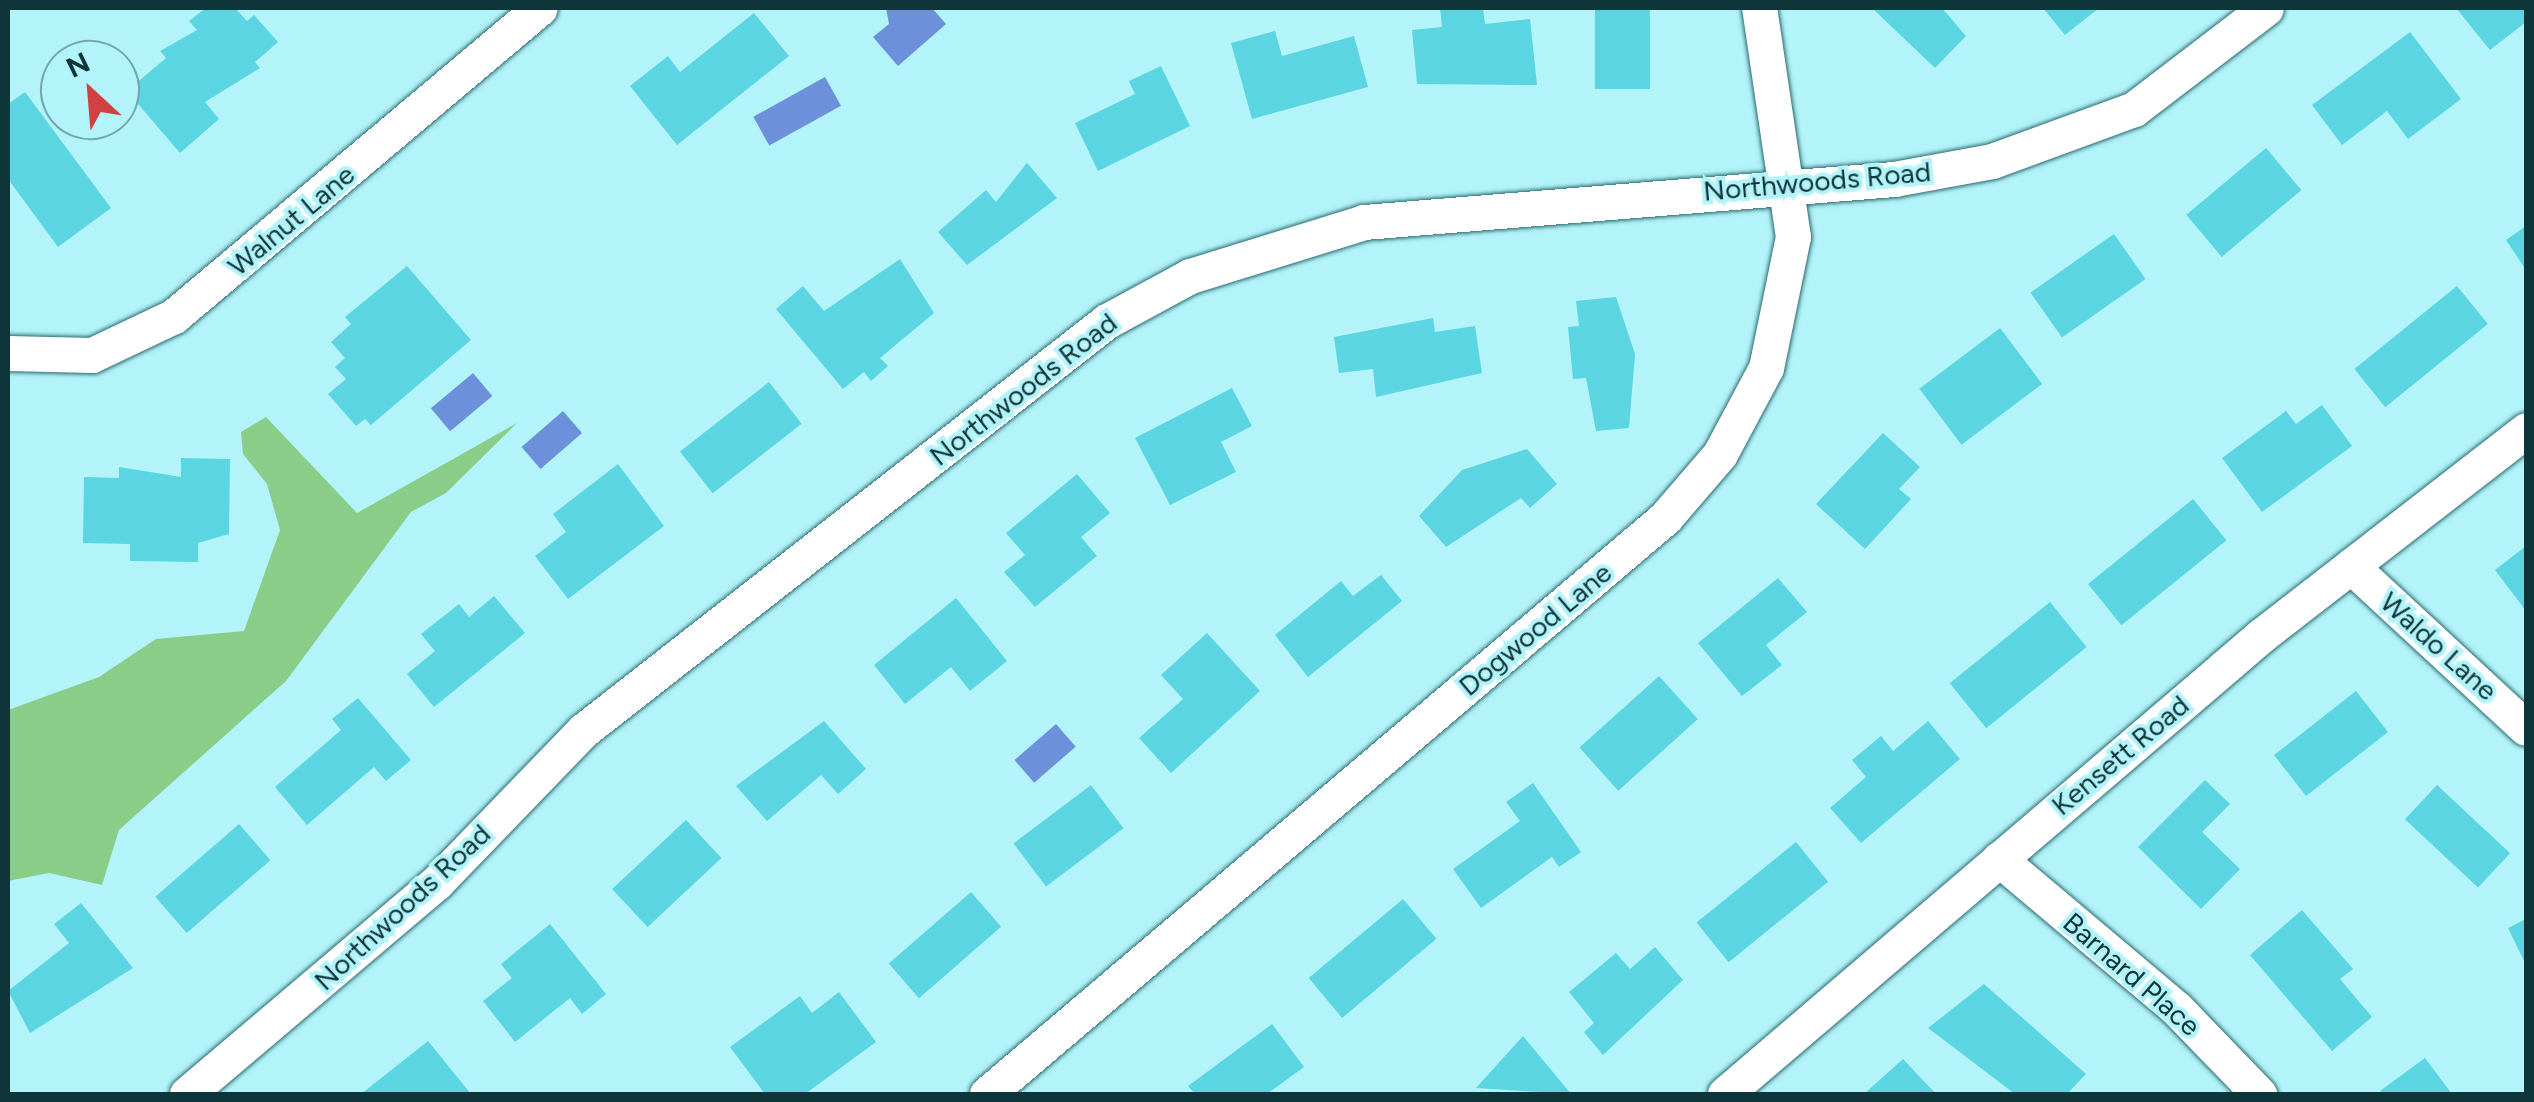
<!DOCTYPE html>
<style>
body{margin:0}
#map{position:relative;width:2534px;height:1102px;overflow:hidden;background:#b3f4fa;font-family:Figtree,sans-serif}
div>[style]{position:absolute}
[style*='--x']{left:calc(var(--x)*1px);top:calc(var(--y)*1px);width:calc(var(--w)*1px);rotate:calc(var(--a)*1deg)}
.green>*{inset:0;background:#8acd89}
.water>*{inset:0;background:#6d90db;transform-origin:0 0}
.building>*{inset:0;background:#5bd5e1;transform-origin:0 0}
.roads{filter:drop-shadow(0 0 2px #2a6a70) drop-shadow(0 0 2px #2a6a70)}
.street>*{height:35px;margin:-17.5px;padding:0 17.5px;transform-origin:17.5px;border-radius:17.5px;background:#fff}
span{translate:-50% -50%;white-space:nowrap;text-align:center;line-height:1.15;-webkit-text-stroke:8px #b3f4fa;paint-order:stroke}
.street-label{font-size:28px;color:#0e3539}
.frame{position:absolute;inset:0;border:10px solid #0e3539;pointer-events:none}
.north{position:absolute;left:40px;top:40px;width:100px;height:100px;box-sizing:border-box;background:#b3f4fa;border:2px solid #71a8ad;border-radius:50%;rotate:334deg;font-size:28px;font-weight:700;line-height:40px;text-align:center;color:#0e3539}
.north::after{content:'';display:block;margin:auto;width:35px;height:45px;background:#d04142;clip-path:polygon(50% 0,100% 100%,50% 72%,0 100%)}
</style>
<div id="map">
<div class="green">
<i style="clip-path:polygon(266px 417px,357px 513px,517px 423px,446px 493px,411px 512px,286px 681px,119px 830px,102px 885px,49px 873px,8px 881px,8px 710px,99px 677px,156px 639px,244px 631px,280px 530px,267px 484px,243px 454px,241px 432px)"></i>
</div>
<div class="water">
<i style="clip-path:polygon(886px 8px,932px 8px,946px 24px,898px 66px,873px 37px,889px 24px)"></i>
<i style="left:825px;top:77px;width:33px;height:82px;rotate:61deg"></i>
<i style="left:473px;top:373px;width:30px;height:55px;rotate:50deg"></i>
<i style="left:563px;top:411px;width:29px;height:55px;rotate:49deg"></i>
<i style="left:1056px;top:724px;width:30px;height:55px;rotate:49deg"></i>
</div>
<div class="building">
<i style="clip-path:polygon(206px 8px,235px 8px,247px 21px,254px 15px,278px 42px,255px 62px,260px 68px,205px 102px,219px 119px,180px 153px,127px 91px,166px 58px,160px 51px,197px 30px,189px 21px)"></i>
<i style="clip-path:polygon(1440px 8px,1483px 8px,1485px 24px,1530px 19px,1537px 85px,1417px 84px,1412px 30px,1442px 27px)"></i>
<i style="left:1595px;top:8px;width:55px;height:81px"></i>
<i style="clip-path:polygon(1872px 8px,1942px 8px,1966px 36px,1935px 68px)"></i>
<i style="clip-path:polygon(2043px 8px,2099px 8px,2065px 35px)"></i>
<i style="clip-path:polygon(2456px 8px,2526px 8px,2526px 22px,2490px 50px)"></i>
<i style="clip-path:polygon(754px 13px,789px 56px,677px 145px,630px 86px,668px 56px,680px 72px)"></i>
<i style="clip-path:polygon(1275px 31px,1282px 56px,1354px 36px,1368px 87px,1252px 119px,1231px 43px)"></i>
<i style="clip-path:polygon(2410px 32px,2461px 99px,2408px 139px,2387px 111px,2342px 145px,2312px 105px)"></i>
<i style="clip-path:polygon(1161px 66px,1190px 126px,1098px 171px,1075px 123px,1135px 94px,1129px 81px)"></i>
<i style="clip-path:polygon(25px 92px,111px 208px,58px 247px,8px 179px,8px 104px)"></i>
<i style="left:2266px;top:148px;width:55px;height:104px;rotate:50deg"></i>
<i style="clip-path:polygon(1027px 163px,1057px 198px,967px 265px,938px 232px,986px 190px,996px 202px)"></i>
<i style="clip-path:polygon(2526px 226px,2526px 270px,2506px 240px)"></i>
<i style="left:2114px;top:234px;width:55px;height:102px;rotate:55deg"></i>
<i style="clip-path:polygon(900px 259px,934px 313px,880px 358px,888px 366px,871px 381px,864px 372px,843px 389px,776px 309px,803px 286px,824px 311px)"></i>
<i style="clip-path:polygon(407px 266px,471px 340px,371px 425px,365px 419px,356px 426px,328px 394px,346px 379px,335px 367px,345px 358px,331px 342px,351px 324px,345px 317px)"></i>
<i style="left:2457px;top:286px;width:49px;height:132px;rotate:51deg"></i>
<i style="clip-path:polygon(1616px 297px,1635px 354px,1629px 428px,1596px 431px,1586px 378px,1573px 379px,1568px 327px,1579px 326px,1576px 301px)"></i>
<i style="clip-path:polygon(1433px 318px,1435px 332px,1475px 326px,1482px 373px,1376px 397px,1373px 369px,1339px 373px,1334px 337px)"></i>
<i style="left:2000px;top:328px;width:70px;height:101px;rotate:53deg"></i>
<i style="left:769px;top:382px;width:53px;height:113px;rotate:52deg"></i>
<i style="clip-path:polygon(1232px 388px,1252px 426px,1221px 442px,1236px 472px,1170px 505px,1135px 438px)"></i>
<i style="clip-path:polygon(2322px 405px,2352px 446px,2262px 512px,2222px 458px,2286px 411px,2296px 424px)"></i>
<i style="clip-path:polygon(1883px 433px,1920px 467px,1899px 489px,1911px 499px,1865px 549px,1816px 504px)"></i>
<i style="clip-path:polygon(1527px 449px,1557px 484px,1530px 508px,1521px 498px,1446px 547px,1419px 516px,1462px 470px)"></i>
<i style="clip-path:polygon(181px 458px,230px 459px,229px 534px,198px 543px,198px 562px,130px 561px,130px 544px,83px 543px,84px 477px,119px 478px,119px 467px,181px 477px)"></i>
<i style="clip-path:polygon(618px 464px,664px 526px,568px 599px,535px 556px,566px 532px,553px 514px)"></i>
<i style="clip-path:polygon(1077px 474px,1110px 513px,1081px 537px,1097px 556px,1035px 607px,1004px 572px,1025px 555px,1006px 533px)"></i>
<i style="left:2193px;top:499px;width:53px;height:135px;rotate:51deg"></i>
<i style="clip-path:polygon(2526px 546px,2526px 611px,2495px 570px)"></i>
<i style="clip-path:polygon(1381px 575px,1402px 601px,1308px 677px,1275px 635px,1341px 581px,1353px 596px)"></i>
<i style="clip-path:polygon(1778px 578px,1807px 612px,1766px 645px,1782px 665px,1742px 696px,1698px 643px)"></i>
<i style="clip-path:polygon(494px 596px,525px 633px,434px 707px,407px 674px,435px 651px,421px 634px,459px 604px,469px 617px)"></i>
<i style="clip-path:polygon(956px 598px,1007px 661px,970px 691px,951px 667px,905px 704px,874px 665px)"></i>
<i style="left:2050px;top:602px;width:58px;height:129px;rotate:51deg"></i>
<i style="clip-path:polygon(1207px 633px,1260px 691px,1171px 773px,1139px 738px,1183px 699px,1161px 675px)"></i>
<i style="left:1659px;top:676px;width:58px;height:107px;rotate:48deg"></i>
<i style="left:2356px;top:691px;width:52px;height:104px;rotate:52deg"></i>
<i style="clip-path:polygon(358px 698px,411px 760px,386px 781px,374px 767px,307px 825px,275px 787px,341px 730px,332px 719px)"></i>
<i style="clip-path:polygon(824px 721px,866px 769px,838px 794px,821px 775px,767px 821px,736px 786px)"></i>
<i style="clip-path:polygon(1928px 721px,1960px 759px,1861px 843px,1830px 808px,1866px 777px,1852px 760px,1881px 736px,1893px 751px)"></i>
<i style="clip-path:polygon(2205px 780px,2230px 804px,2202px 832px,2240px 869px,2201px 909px,2138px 847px)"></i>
<i style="clip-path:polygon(1533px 783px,1581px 852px,1559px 867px,1552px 857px,1481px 908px,1453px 869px,1520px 821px,1506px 802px)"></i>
<i style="left:1091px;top:785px;width:54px;height:97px;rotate:53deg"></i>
<i style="left:2437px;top:785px;width:100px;height:47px;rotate:43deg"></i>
<i style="left:686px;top:820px;width:52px;height:101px;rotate:47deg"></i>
<i style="left:239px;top:824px;width:48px;height:111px;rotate:49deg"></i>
<i style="left:1796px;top:842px;width:51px;height:128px;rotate:51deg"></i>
<i style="left:971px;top:892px;width:46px;height:109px;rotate:49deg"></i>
<i style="left:1403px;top:899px;width:52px;height:123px;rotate:50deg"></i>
<i style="clip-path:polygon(81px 903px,133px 968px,30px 1033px,8px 991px,69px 943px,54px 924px)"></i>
<i style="clip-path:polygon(2302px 910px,2353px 969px,2340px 979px,2372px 1017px,2332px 1051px,2250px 955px)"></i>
<i style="clip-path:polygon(2526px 919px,2526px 965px,2508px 928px)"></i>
<i style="clip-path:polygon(550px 924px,606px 994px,582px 1014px,570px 998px,515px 1042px,483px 1001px,512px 978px,501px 964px)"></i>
<i style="clip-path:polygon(1655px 947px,1683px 980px,1603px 1055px,1584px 1032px,1594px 1023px,1569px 992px,1616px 953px,1630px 969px)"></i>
<i style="clip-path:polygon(1984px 984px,2086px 1074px,2067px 1094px,2015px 1094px,1928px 1028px)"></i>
<i style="clip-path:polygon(839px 992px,876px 1042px,805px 1094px,765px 1094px,730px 1047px,800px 996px,812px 1013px)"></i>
<i style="clip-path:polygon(1272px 1024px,1304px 1067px,1267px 1094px,1195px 1094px,1188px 1086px)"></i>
<i style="clip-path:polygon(1523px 1036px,1571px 1094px,1476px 1088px)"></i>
<i style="clip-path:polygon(428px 1041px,471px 1094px,361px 1094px)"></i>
<i style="clip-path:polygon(2425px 1058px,2452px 1094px,2383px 1094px,2380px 1091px)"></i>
<i style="clip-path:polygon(1903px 1059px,1936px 1094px,1864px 1094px)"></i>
</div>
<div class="roads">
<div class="street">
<i style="--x:8;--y:353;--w:84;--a:1.4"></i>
<i style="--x:92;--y:355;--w:91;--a:-25.4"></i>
<i style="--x:174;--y:316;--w:478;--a:-40.1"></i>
<i style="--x:2351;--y:566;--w:238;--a:42.8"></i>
<i style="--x:1999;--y:859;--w:231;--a:40.1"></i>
<i style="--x:2176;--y:1008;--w:120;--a:46"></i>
<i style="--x:187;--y:1094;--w:328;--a:-40.3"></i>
<i style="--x:437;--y:882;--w:211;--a:-46"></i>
<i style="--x:584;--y:730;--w:664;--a:-38.03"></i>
<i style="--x:1107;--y:321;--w:94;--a:-28.5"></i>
<i style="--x:1190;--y:276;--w:182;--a:-17.2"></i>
<i style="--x:1364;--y:222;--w:532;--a:-4.64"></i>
<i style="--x:1894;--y:179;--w:100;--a:-10.4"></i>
<i style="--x:1992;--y:161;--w:151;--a:-20.1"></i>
<i style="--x:2134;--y:109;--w:166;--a:-37.4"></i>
<i style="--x:987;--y:1094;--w:890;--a:-40.35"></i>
<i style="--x:1665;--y:518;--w:84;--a:-49.3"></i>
<i style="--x:1720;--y:454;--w:98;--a:-61.9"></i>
<i style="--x:1766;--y:368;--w:134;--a:-78.4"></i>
<i style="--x:1793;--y:237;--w:232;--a:-98.4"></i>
<i style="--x:1725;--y:1094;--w:706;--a:-40.52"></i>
<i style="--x:2262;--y:635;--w:334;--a:-37.8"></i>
</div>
</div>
<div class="street-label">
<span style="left:1817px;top:181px;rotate:-5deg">Northwoods Road</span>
<span style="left:291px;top:220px;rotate:-40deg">Walnut Lane</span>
<span style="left:1023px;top:389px;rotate:-38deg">Northwoods Road</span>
<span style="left:1535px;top:629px;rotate:-40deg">Dogwood Lane</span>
<span style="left:2439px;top:646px;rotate:42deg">Waldo Lane</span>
<span style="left:2120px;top:755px;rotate:-40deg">Kensett Road</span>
<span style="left:402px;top:907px;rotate:-43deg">Northwoods Road</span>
<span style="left:2132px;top:974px;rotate:41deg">Barnard Place</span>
</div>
<div class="frame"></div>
<div class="north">N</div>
</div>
